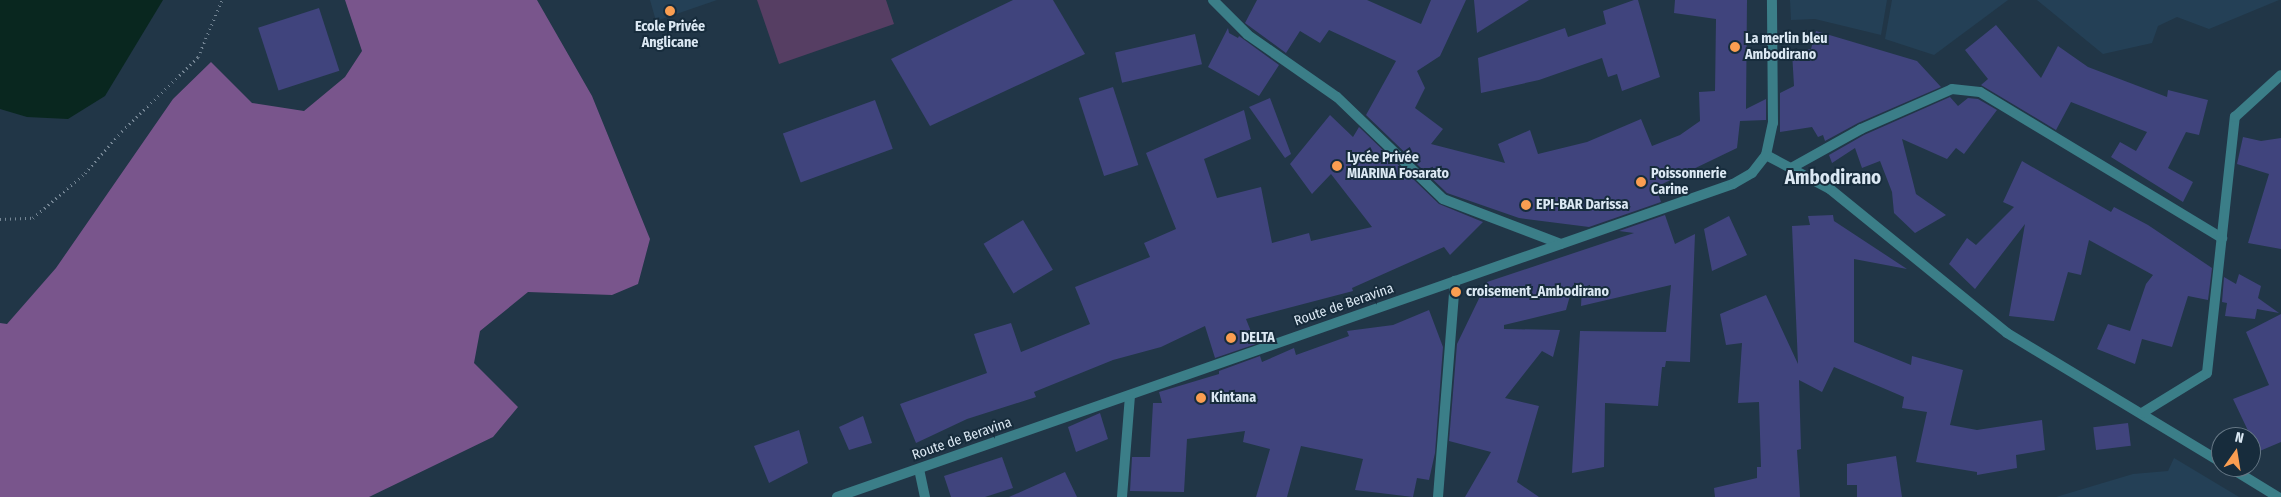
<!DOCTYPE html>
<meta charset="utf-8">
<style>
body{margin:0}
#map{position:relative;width:2281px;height:497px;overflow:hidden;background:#213647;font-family:"Fira Sans Condensed",sans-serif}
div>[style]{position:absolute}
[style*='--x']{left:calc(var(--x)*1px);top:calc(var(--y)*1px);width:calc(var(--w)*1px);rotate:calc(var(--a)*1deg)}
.built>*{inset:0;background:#244056}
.green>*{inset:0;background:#563e63}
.forest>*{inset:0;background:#79558c}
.water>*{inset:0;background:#09271f}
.building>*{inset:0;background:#40447d;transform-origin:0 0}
.path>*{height:3px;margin-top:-1.5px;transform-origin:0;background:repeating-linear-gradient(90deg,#748594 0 1px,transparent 0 5px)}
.minor>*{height:10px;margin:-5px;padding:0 5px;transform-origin:5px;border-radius:5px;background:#3b7e88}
.tertiary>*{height:10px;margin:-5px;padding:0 5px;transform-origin:5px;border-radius:5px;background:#3b7e88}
.dots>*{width:14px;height:14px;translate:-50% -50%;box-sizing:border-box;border:2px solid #172c3c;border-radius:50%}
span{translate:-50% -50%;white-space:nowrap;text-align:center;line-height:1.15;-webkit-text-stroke:4px #172c3c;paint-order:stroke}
.poi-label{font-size:14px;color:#dbe8f3;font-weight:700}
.left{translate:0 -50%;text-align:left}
.street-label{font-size:14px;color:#dbe8f3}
.district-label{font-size:19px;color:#dbe8f3;font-weight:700}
.north{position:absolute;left:2211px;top:427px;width:50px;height:50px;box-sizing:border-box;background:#172c3c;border:1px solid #657785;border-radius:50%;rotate:13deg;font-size:14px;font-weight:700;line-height:20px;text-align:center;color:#dbe8f3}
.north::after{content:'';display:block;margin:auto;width:18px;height:22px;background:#fb9e51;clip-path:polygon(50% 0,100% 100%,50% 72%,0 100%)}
</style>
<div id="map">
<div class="built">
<i style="clip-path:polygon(650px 0,717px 0,656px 21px)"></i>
<i style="clip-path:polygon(1790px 0,1887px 0,1881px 35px,1815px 19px,1791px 20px)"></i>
<i style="clip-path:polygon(1892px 0,2008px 0,1934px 55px,1885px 39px)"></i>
<i style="clip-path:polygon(2037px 0,2279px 0,2209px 29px,2177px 17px,2158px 26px,2152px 43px,2103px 54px)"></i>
<i style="clip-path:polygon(2174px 458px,2239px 497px,2056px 497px,2133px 474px,2168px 471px)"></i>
</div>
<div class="green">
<i style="clip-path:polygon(757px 0,886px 0,894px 24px,779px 64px)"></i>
</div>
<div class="forest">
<i style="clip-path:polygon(345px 0,537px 0,592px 96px,650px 239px,638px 284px,612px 295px,528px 292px,480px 331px,474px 363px,518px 407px,493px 437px,369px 497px,0 497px,0 323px,7px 324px,56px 268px,173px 99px,211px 62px,252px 103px,304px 111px,345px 77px,362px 51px)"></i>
</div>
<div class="water">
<i style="clip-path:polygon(0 0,163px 0,105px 96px,68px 119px,27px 117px,0 109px)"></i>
</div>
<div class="building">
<i style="clip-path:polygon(1013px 0,1053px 0,1085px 54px,930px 126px,891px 59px)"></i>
<i style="clip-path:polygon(1257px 0,1367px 0,1421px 24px,1431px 0,1466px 0,1440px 56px,1417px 71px,1425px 88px,1415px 108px,1443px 129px,1431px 144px,1505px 163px,1498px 144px,1530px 130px,1538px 154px,1587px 142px,1641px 119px,1652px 146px,1680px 135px,1700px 121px,1699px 92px,1715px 91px,1716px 19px,1674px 13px,1675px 0,1747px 0,1746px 109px,1766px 99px,1766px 120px,1740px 121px,1737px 148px,1656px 187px,1661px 202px,1589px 227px,1519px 218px,1447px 193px,1366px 115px,1396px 61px,1329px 30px,1320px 43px,1300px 31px,1286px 53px,1245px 23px)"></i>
<i style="clip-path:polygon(1474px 0,1529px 0,1477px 33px)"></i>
<i style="clip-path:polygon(1634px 0,1638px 0,1660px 77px,1622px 91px,1617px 74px,1608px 77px,1602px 58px,1539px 80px,1481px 93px,1478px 58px,1565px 28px,1568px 37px,1606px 24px,1603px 11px)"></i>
<i style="left:319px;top:8px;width:66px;height:64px;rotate:72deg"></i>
<i style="clip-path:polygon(1996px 25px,2041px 78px,2058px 46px,2088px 67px,2167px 97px,2168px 90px,2208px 100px,2199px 135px,2186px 132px,2168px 168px,2193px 182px,2183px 202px,2111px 157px,2120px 142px,2136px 151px,2147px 132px,2071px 102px,2056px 130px,1981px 85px,1988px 79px,1965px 50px)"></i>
<i style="clip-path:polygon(1228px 28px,1229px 33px,1238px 38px,1239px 36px,1279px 65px,1259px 96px,1208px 67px)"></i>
<i style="clip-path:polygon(1816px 31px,1917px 61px,1941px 87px,1858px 123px,1825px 141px,1823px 135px,1818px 137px,1812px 127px,1780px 132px,1780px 93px,1794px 86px,1792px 52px,1811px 49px)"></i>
<i style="left:1195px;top:34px;width:31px;height:82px;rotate:77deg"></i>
<i style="left:1113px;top:87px;width:82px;height:36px;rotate:72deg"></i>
<i style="clip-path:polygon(1950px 97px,1958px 106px,1968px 98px,1978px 99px,1997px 110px,1964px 154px,1956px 148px,1947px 159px,1902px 139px,1916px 194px,1946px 215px,1915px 233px,1894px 213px,1892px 192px,1880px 161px,1862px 168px,1855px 148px,1832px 163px,1829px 155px,1864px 135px)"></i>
<i style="clip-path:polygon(1270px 98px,1291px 154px,1285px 158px,1249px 107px)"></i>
<i style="left:875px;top:100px;width:52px;height:98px;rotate:70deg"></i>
<i style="clip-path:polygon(1244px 110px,1251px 139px,1204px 159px,1217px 198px,1261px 187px,1272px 243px,1309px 233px,1311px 241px,1372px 227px,1331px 174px,1312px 194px,1290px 164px,1330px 115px,1353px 137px,1359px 127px,1439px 204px,1483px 222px,1450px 255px,1444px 247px,1352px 288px,1353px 291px,1246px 319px,1256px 344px,1215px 358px,1205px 326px,1161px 347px,1113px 360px,1034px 392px,1036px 397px,967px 419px,916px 443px,900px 404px,987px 373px,974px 334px,1011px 323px,1021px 352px,1090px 324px,1075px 287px,1150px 257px,1144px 243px,1176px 229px,1146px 153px)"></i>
<i style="clip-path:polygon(2243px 137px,2261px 141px,2281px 138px,2281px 249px,2248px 243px,2269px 174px,2237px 164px)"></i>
<i style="clip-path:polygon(2022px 161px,2111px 212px,2114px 207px,2148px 225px,2212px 268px,2208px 300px,2188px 296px,2172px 347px,2142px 339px,2135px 364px,2097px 349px,2108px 324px,2130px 331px,2146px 284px,2153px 275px,2089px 240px,2081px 275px,2068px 272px,2054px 321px,2009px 316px,2025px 224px,1975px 289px,1949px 264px,1967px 238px,1976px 245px,2014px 207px,2003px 202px)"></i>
<i style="clip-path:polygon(1665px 215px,1675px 244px,1695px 234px,1690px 362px,1666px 361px,1665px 367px,1662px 367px,1658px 406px,1605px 403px,1604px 467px,1572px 473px,1580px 331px,1666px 332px,1671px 285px,1581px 306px,1582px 286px,1573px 285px,1566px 310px,1504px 325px,1504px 329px,1560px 330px,1553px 357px,1542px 351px,1505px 398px,1539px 406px,1517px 482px,1539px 497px,1465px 497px,1491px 452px,1449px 441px,1457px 344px,1487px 282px,1634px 233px,1619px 231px)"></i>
<i style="clip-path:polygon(1833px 215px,1834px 221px,1907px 269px,1854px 259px,1854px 342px,1911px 365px,1912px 356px,1963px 370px,1950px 425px,1977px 430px,2042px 420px,2045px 450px,2016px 455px,2017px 468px,1977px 475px,1977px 472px,1916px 462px,1927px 412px,1902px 408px,1904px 397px,1834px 367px,1822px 392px,1799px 380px,1801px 449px,1797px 450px,1800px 497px,1715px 497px,1714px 488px,1757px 478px,1757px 467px,1761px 467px,1759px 402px,1738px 403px,1742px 343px,1726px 345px,1720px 314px,1766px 295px,1798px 364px,1792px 226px,1810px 225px,1808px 216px)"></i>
<i style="clip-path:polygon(1729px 216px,1747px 255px,1712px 271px,1704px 229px)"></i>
<i style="left:1023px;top:220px;width:58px;height:46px;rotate:59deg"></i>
<i style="clip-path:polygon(2239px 274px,2261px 286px,2258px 298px,2279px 313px,2257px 309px,2255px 319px,2225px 316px,2227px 303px,2222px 302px,2224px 277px,2236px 284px)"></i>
<i style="clip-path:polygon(1429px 310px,1443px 347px,1435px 453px,1429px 480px,1417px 478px,1413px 497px,1355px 490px,1363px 459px,1301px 446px,1287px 497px,1256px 497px,1270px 449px,1243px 442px,1245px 431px,1187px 439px,1184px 492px,1130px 491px,1132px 457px,1150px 457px,1153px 403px,1162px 403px,1159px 392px,1219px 374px,1219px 371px,1260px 356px,1262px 362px,1294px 348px,1296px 355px,1349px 336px,1347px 331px,1393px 325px)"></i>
<i style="clip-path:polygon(2281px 314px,2281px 442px,2255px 453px,2251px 437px,2233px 399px,2269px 385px,2246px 332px)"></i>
<i style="clip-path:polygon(1100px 413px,1108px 439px,1076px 452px,1068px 427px)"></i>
<i style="clip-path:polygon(863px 416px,872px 443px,849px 450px,839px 427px)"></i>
<i style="left:2128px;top:423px;width:23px;height:35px;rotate:83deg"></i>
<i style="clip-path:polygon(799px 430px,808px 463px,769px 483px,754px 446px)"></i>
<i style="clip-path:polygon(1896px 456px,1902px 497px,1857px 497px,1857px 485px,1847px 485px,1847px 464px)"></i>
<i style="clip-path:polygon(1002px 457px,1013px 488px,985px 497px,951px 497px,944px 476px)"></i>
<i style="clip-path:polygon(1065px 472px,1077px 497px,1009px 497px)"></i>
</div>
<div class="path">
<i style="--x:0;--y:219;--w:33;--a:-2"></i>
<i style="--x:33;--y:218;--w:69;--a:-40.9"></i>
<i style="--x:85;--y:173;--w:56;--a:-48.6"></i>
<i style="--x:122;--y:131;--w:106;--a:-44.2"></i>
<i style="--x:198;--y:57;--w:62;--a:-67.2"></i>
</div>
<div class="minor">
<i style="--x:1213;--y:0;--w:49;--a:45"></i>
<i style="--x:1248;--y:35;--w:108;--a:34.9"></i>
<i style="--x:1337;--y:97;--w:147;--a:43.9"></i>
<i style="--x:1443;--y:199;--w:126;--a:20.9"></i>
<i style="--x:1766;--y:155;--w:72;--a:28"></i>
<i style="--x:1830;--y:189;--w:228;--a:39.1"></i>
<i style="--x:2007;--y:333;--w:250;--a:31.1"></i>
<i style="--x:1791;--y:168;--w:80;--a:-29.1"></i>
<i style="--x:1861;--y:129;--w:99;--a:-23.7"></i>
<i style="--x:1952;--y:89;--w:28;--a:6"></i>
<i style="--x:1980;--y:92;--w:283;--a:31.1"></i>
<i style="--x:2142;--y:413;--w:76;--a:-31.6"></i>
<i style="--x:2207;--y:373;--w:258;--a:-83.8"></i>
<i style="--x:2235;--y:117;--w:62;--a:-42.4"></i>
<i style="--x:2229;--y:467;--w:57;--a:31.5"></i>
<i style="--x:919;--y:469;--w:29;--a:78"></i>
<i style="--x:1122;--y:497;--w:102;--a:-85.5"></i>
<i style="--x:1438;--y:497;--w:217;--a:-85.5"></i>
</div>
<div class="tertiary">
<i style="--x:837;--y:497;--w:949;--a:-19.26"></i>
<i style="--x:1733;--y:184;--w:22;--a:-30"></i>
<i style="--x:1752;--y:173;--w:23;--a:-52"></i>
<i style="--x:1766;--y:155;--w:33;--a:-78"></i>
<i style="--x:1773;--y:123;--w:123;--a:-90.5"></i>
</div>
<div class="dots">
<i style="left:670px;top:11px;background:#fb9e51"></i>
<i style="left:1735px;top:47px;background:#fb9e51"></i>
<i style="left:1337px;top:166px;background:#fb9e51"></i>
<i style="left:1641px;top:182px;background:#fb9e51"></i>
<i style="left:1526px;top:205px;background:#fb9e51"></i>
<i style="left:1456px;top:292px;background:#fb9e51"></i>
<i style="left:1231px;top:338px;background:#fb9e51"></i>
<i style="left:1201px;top:398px;background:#fb9e51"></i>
</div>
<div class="poi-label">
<span style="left:670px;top:35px">Ecole Privée<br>Anglicane</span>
<span class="left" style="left:1745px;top:47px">La merlin bleu<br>Ambodirano</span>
<span class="left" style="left:1347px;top:166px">Lycée Privée<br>MIARINA Fosarato</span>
<span class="left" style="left:1651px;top:182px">Poissonnerie<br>Carine</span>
<span class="left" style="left:1536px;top:205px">EPI-BAR Darissa</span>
<span class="left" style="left:1466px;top:292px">croisement_Ambodirano</span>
<span class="left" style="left:1241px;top:338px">DELTA</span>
<span class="left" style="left:1211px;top:398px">Kintana</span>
</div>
<div class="street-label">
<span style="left:1344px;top:305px;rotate:-19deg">Route de Beravina</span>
<span style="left:962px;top:439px;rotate:-19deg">Route de Beravina</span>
</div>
<div class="district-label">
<span style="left:1833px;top:178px">Ambodirano</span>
</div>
<div class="north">N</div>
</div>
